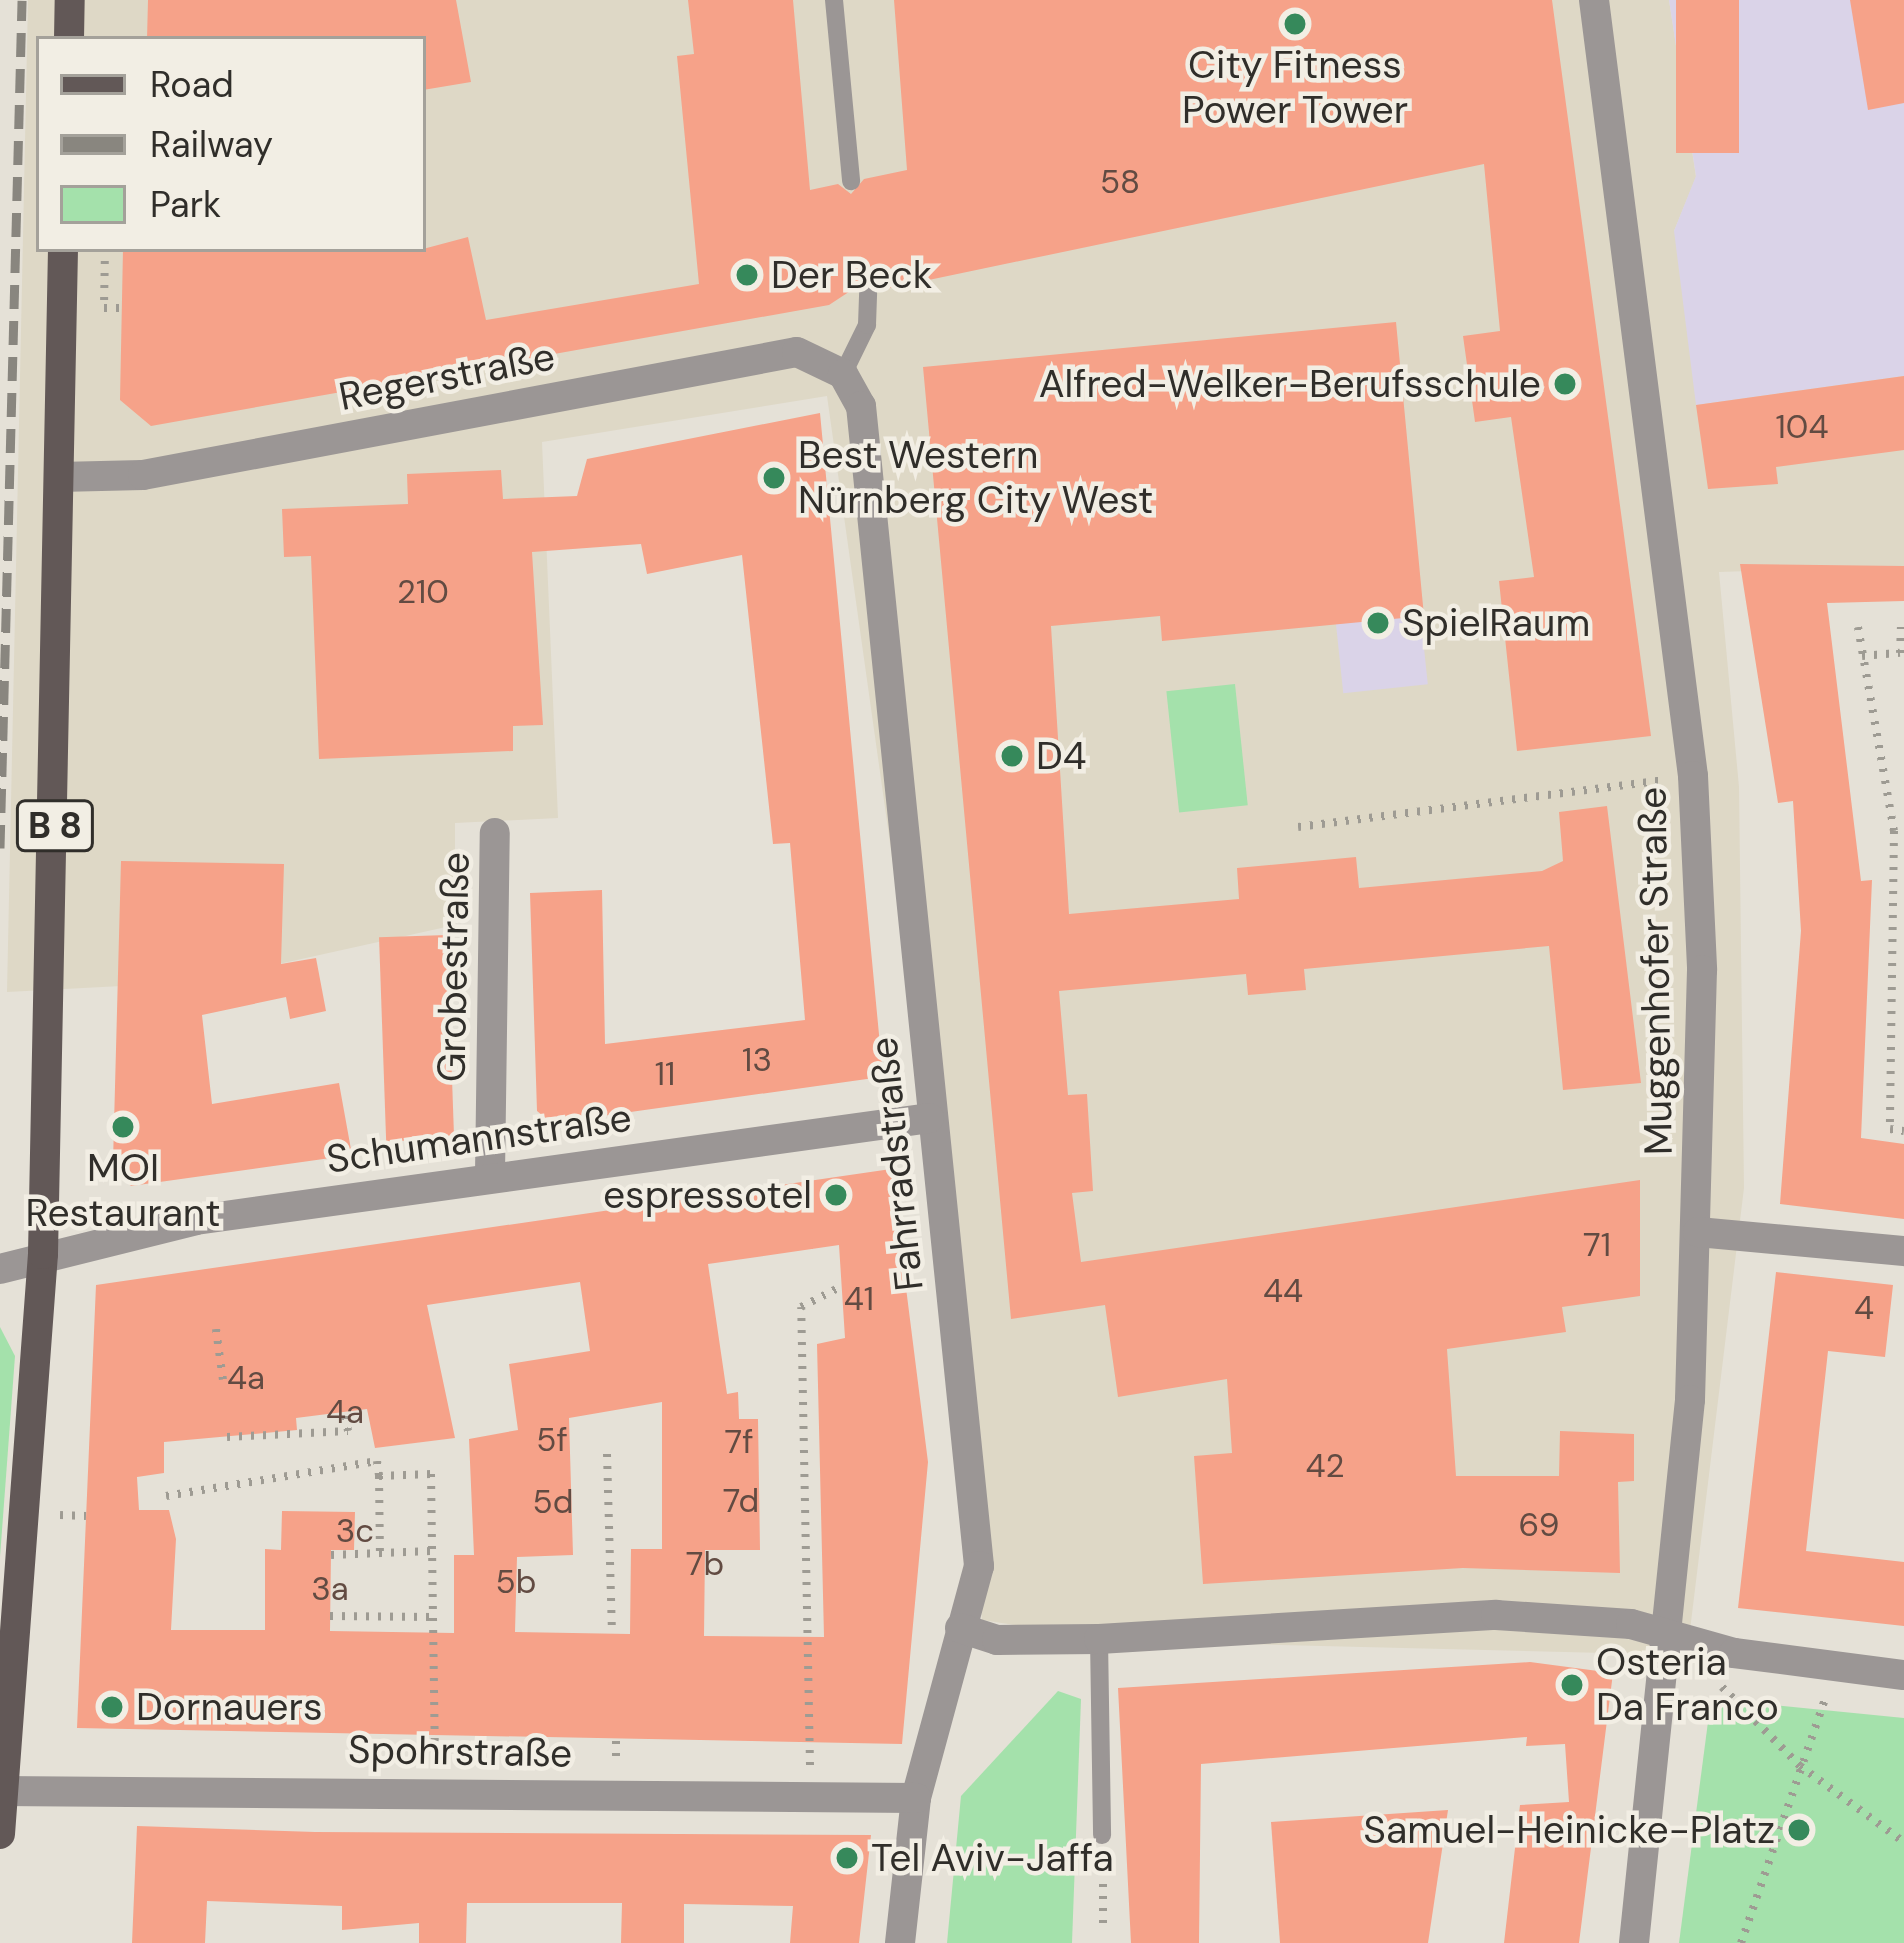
<!DOCTYPE html>
<meta charset="utf-8">
<style>
body{margin:0}
#map{position:relative;width:1904px;height:1943px;overflow:hidden;background:#e5e1d7;font-family:"DM Sans",sans-serif}
div>[style]{position:absolute}
[style*='--x']{left:calc(var(--x)*1px);top:calc(var(--y)*1px);width:calc(var(--w)*1px);rotate:calc(var(--a)*1deg)}
.built>*{inset:0;background:#ded8c6}
.education>*{inset:0;background:#dad3e8;transform-origin:0 0}
.green>*{inset:0;background:#a4e1ab;transform-origin:0 0}
.building>*{inset:0;background:#f6a289;transform-origin:0 0}
.path>*{height:8px;margin-top:-4px;transform-origin:0;background:repeating-linear-gradient(90deg,#9e9b93 0 3px,transparent 0 12px)}
.lane>*{height:18px;margin:-9px;padding:0 9px;transform-origin:9px;border-radius:9px;background:#9b9695}
.street>*{height:30px;margin:-15px;padding:0 15px;transform-origin:15px;border-radius:15px;background:#9b9695}
.primary>*{height:30px;margin:-15px;padding:0 15px;transform-origin:15px;border-radius:15px;background:#625857}
.rail>*{height:9px;margin-top:-4.5px;transform-origin:0;background:repeating-linear-gradient(90deg,#89867f 0 24px,transparent 0 36px)}
.dots>*{width:33px;height:33px;translate:-50% -50%;box-sizing:border-box;border:6px solid #f2eee4;border-radius:50%}
span{translate:-50% -50%;white-space:nowrap;text-align:center;line-height:1.15;-webkit-text-stroke:9px #f2eee4;paint-order:stroke}
.number-label{font-size:33px;color:#624b42}
.number-label span{-webkit-text-stroke-width:0}
.shield-label span{padding:3px 9px;background:#f2eee4;border:3px solid;border-radius:9px;-webkit-text-stroke-width:0}
.shield-label{font-size:36px;color:#302e2a;font-weight:700}
.poi-label{font-size:39px;color:#302e2a}
.left{translate:0 -50%;text-align:left}
.right{translate:-100% -50%;text-align:right}
.street-label{font-size:39px;color:#302e2a}
.legend{position:absolute;left:36px;top:36px;width:390px;height:216px;box-sizing:border-box;background:#f2eee4;border:3px solid #a4a19a;margin:0;padding:15px 21px;list-style:none;font-size:36px;color:#302e2a}
.legend li{display:flex;align-items:center;gap:24px;height:60px}
.legend b{width:60px;border:3px solid #a4a19a}
</style>
<div id="map">
<div class="built">
<i style="clip-path:polygon(evenodd,28px 0,1669px 0,1696px 177px,1674px 231px,1904px 376px,1904px 566px,1719px 572px,1739px 787px,1744px 1188px,1687px 1655px,1121px 1641px,982px 1620px,950px 1269px,827px 396px,542px 442px,558px 818px,455px 823px,455px 925px,198px 982px,7px 992px,28px 0,39px 39px,423px 39px,423px 249px,39px 249px,39px 39px)"></i>
</div>
<div class="education">
<i style="clip-path:polygon(1669px 0,1904px 0,1904px 376px,1696px 405px,1674px 231px,1696px 176px)"></i>
<i style="left:1414px;top:553px;width:132px;height:85px;rotate:84deg"></i>
</div>
<div class="green">
<i style="left:1235px;top:684px;width:122px;height:69px;rotate:84deg"></i>
<i style="clip-path:polygon(0 1327px,15px 1356px,0 1557px)"></i>
<i style="clip-path:polygon(1058px 1691px,1081px 1699px,1072px 1943px,947px 1943px,961px 1796px)"></i>
<i style="clip-path:polygon(1711px 1699px,1904px 1718px,1904px 1943px,1679px 1943px)"></i>
</div>
<div class="building">
<i style="clip-path:polygon(148px 0,456px 0,471px 82px,423px 90px,423px 39px,147px 39px)"></i>
<i style="clip-path:polygon(688px 0,793px 0,810px 190px,838px 184px,851px 194px,864px 179px,907px 170px,894px 0,1552px 0,1651px 736px,1517px 751px,1499px 581px,1534px 577px,1511px 417px,1475px 422px,1463px 336px,1500px 331px,1484px 164px,881px 290px,867px 280px,829px 305px,151px 426px,120px 400px,123px 249px,423px 249px,468px 237px,486px 320px,699px 284px,677px 56px,694px 54px)"></i>
<i style="left:1676px;top:0;width:63px;height:153px"></i>
<i style="clip-path:polygon(1850px 0,1904px 0,1904px 103px,1868px 110px)"></i>
<i style="clip-path:polygon(1396px 322px,1424px 616px,1162px 641px,1160px 616px,1051px 626px,1069px 914px,1239px 899px,1237px 868px,1356px 857px,1359px 888px,1542px 871px,1563px 861px,1559px 812px,1607px 806px,1641px 1083px,1563px 1090px,1549px 946px,1304px 969px,1306px 990px,1248px 995px,1246px 974px,1059px 991px,1068px 1095px,1087px 1094px,1093px 1191px,1072px 1193px,1081px 1262px,1640px 1180px,1640px 1296px,1562px 1307px,1566px 1332px,1447px 1349px,1456px 1476px,1559px 1476px,1560px 1431px,1634px 1434px,1634px 1481px,1618px 1482px,1620px 1573px,1463px 1568px,1203px 1584px,1194px 1456px,1232px 1453px,1227px 1379px,1118px 1397px,1105px 1305px,1011px 1319px,923px 367px)"></i>
<i style="clip-path:polygon(1904px 376px,1904px 450px,1776px 467px,1778px 484px,1708px 489px,1696px 405px)"></i>
<i style="clip-path:polygon(820px 413px,882px 1066px,874px 1078px,552px 1123px,537px 1111px,530px 893px,602px 890px,605px 1044px,805px 1020px,790px 843px,773px 844px,742px 555px,647px 574px,641px 544px,532px 552px,543px 725px,513px 726px,513px 751px,319px 759px,311px 556px,284px 557px,282px 509px,408px 504px,407px 474px,501px 470px,503px 499px,577px 496px,587px 459px)"></i>
<i style="clip-path:polygon(1740px 564px,1904px 566px,1904px 601px,1827px 603px,1861px 881px,1872px 880px,1861px 1138px,1904px 1144px,1904px 1219px,1780px 1204px,1801px 931px,1793px 801px,1778px 803px)"></i>
<i style="clip-path:polygon(121px 861px,284px 864px,281px 964px,316px 958px,326px 1011px,290px 1019px,286px 997px,202px 1015px,212px 1104px,339px 1083px,352px 1155px,131px 1186px,122px 1175px,113px 1162px)"></i>
<i style="left:447px;top:935px;width:204px;height:68px;rotate:88deg"></i>
<i style="clip-path:polygon(evenodd,891px 1169px,928px 1462px,902px 1744px,77px 1728px,96px 1285px,891px 1169px,839px 1245px,845px 1338px,817px 1344px,824px 1637px,704px 1636px,705px 1550px,760px 1550px,758px 1419px,739px 1419px,738px 1392px,727px 1394px,708px 1264px,839px 1245px,891px 1169px,580px 1282px,590px 1351px,509px 1364px,518px 1430px,469px 1439px,474px 1555px,454px 1555px,454px 1633px,330px 1631px,331px 1550px,354px 1550px,355px 1512px,282px 1511px,281px 1550px,265px 1549px,265px 1630px,171px 1630px,176px 1539px,169px 1510px,139px 1510px,137px 1477px,164px 1473px,164px 1442px,297px 1430px,296px 1418px,367px 1409px,375px 1448px,455px 1438px,427px 1305px,580px 1282px,891px 1169px,662px 1402px,662px 1549px,631px 1549px,630px 1634px,515px 1632px,517px 1557px,573px 1555px,569px 1418px,662px 1402px)"></i>
<i style="clip-path:polygon(1776px 1272px,1893px 1285px,1885px 1357px,1828px 1351px,1806px 1551px,1904px 1562px,1904px 1626px,1738px 1608px)"></i>
<i style="clip-path:polygon(1530px 1662px,1613px 1673px,1579px 1943px,1504px 1943px,1520px 1805px,1569px 1802px,1565px 1744px,1526px 1746px,1527px 1737px,1201px 1764px,1199px 1943px,1131px 1943px,1118px 1688px)"></i>
<i style="clip-path:polygon(1448px 1810px,1428px 1943px,1280px 1943px,1271px 1822px)"></i>
<i style="clip-path:polygon(137px 1826px,315px 1832px,871px 1835px,859px 1943px,790px 1943px,793px 1906px,684px 1904px,684px 1943px,621px 1943px,622px 1903px,467px 1903px,466px 1943px,419px 1943px,419px 1923px,342px 1930px,342px 1906px,207px 1901px,205px 1943px,132px 1943px)"></i>
</div>
<div class="path">
<i style="--x:105;--y:249;--w:59;--a:91"></i>
<i style="--x:104;--y:308;--w:16;--a:0"></i>
<i style="--x:1858;--y:627;--w:207;--a:80"></i>
<i style="--x:1894;--y:831;--w:298;--a:90.8"></i>
<i style="--x:1890;--y:1129;--w:14;--a:8"></i>
<i style="--x:1862;--y:656;--w:38;--a:-5"></i>
<i style="--x:1900;--y:653;--w:26;--a:-88"></i>
<i style="--x:1298;--y:827;--w:364;--a:-7.3"></i>
<i style="--x:216;--y:1329;--w:51;--a:82.2"></i>
<i style="--x:227;--y:1437;--w:121;--a:-2.8"></i>
<i style="--x:348;--y:1431;--w:19;--a:-99"></i>
<i style="--x:607;--y:1454;--w:179;--a:88.4"></i>
<i style="--x:379;--y:1476;--w:78;--a:89.3"></i>
<i style="--x:166;--y:1496;--w:214;--a:-9.4"></i>
<i style="--x:377;--y:1461;--w:15;--a:82"></i>
<i style="--x:379;--y:1476;--w:52;--a:-2.2"></i>
<i style="--x:431;--y:1474;--w:291;--a:89.2"></i>
<i style="--x:60;--y:1515;--w:26;--a:2"></i>
<i style="--x:331;--y:1555;--w:100;--a:-2.3"></i>
<i style="--x:330;--y:1616;--w:102;--a:0.6"></i>
<i style="--x:1722;--y:1687;--w:111;--a:45.4"></i>
<i style="--x:1800;--y:1766;--w:129;--a:36.2"></i>
<i style="--x:616;--y:1741;--w:21;--a:90"></i>
<i style="--x:810;--y:1765;--w:458;--a:-91.1"></i>
<i style="--x:801;--y:1307;--w:46;--a:-27.1"></i>
<i style="--x:1103;--y:1860;--w:69;--a:90"></i>
<i style="--x:1741;--y:1943;--w:261;--a:-71"></i>
</div>
<div class="lane">
<i style="--x:834;--y:0;--w:182;--a:84.6"></i>
<i style="--x:843;--y:374;--w:55;--a:-63.9"></i>
<i style="--x:867;--y:325;--w:32;--a:-88"></i>
<i style="--x:1099;--y:1639;--w:196;--a:89.1"></i>
</div>
<div class="street">
<i style="--x:1594;--y:0;--w:782;--a:82.73"></i>
<i style="--x:1693;--y:776;--w:194;--a:87.3"></i>
<i style="--x:1702;--y:970;--w:430;--a:91.6"></i>
<i style="--x:1690;--y:1400;--w:546;--a:95.89"></i>
<i style="--x:59;--y:477;--w:84;--a:-1.4"></i>
<i style="--x:143;--y:475;--w:665;--a:-10.65"></i>
<i style="--x:797;--y:352;--w:51;--a:25.6"></i>
<i style="--x:843;--y:374;--w:37;--a:61"></i>
<i style="--x:861;--y:406;--w:1166;--a:84.19"></i>
<i style="--x:979;--y:1566;--w:240;--a:105.2"></i>
<i style="--x:916;--y:1798;--w:146;--a:96.3"></i>
<i style="--x:490;--y:1174;--w:341;--a:-89.2"></i>
<i style="--x:1698;--y:1232;--w:207;--a:5.3"></i>
<i style="--x:0;--y:1269;--w:202;--a:-14"></i>
<i style="--x:196;--y:1220;--w:740;--a:-7.92"></i>
<i style="--x:960;--y:1628;--w:39;--a:18"></i>
<i style="--x:997;--y:1640;--w:102;--a:-0.6"></i>
<i style="--x:1099;--y:1639;--w:398;--a:-3.5"></i>
<i style="--x:1496;--y:1615;--w:135;--a:3.8"></i>
<i style="--x:1631;--y:1624;--w:107;--a:15.7"></i>
<i style="--x:1734;--y:1653;--w:171;--a:7.4"></i>
<i style="--x:0;--y:1791;--w:916;--a:0.44"></i>
</div>
<div class="primary">
<i style="--x:69;--y:39;--w:39;--a:-89"></i>
<i style="--x:0;--y:1834;--w:582;--a:-85.76"></i>
<i style="--x:43;--y:1254;--w:1005;--a:-88.86"></i>
</div>
<div class="rail">
<i style="--x:0;--y:848;--w:848;--a:-88.51"></i>
</div>
<div class="dots">
<i style="left:1295px;top:24px;background:#36895b"></i>
<i style="left:747px;top:275px;background:#36895b"></i>
<i style="left:1565px;top:384px;background:#36895b"></i>
<i style="left:774px;top:478px;background:#36895b"></i>
<i style="left:1378px;top:623px;background:#36895b"></i>
<i style="left:1012px;top:756px;background:#36895b"></i>
<i style="left:123px;top:1127px;background:#36895b"></i>
<i style="left:836px;top:1195px;background:#36895b"></i>
<i style="left:1572px;top:1685px;background:#36895b"></i>
<i style="left:112px;top:1707px;background:#36895b"></i>
<i style="left:1799px;top:1830px;background:#36895b"></i>
<i style="left:847px;top:1858px;background:#36895b"></i>
</div>
<div class="number-label">
<span style="left:1120px;top:182px">58</span>
<span style="left:1802px;top:427px">104</span>
<span style="left:423px;top:592px">210</span>
<span style="left:757px;top:1060px">13</span>
<span style="left:665px;top:1074px">11</span>
<span style="left:1597px;top:1245px">71</span>
<span style="left:1283px;top:1291px">44</span>
<span style="left:859px;top:1299px">41</span>
<span style="left:1864px;top:1308px">4</span>
<span style="left:246px;top:1378px">4a</span>
<span style="left:345px;top:1412px">4a</span>
<span style="left:552px;top:1440px">5f</span>
<span style="left:739px;top:1442px">7f</span>
<span style="left:1325px;top:1466px">42</span>
<span style="left:741px;top:1501px">7d</span>
<span style="left:553px;top:1502px">5d</span>
<span style="left:1539px;top:1525px">69</span>
<span style="left:355px;top:1531px">3c</span>
<span style="left:705px;top:1564px">7b</span>
<span style="left:516px;top:1582px">5b</span>
<span style="left:330px;top:1589px">3a</span>
</div>
<div class="shield-label">
<span style="left:55px;top:826px">B 8</span>
</div>
<div class="poi-label">
<span style="left:1295px;top:88px">City Fitness<br>Power Tower</span>
<span class="left" style="left:771px;top:275px">Der Beck</span>
<span class="right" style="left:1541px;top:384px">Alfred-Welker-Berufsschule</span>
<span class="left" style="left:798px;top:478px">Best Western<br>Nürnberg City West</span>
<span class="left" style="left:1402px;top:623px">SpielRaum</span>
<span class="left" style="left:1036px;top:756px">D4</span>
<span style="left:123px;top:1191px">MOI<br>Restaurant</span>
<span class="right" style="left:812px;top:1195px">espressotel</span>
<span class="left" style="left:1596px;top:1685px">Osteria<br>Da Franco</span>
<span class="left" style="left:136px;top:1707px">Dornauers</span>
<span class="right" style="left:1775px;top:1830px">Samuel-Heinicke-Platz</span>
<span class="left" style="left:871px;top:1858px">Tel Aviv-Jaffa</span>
</div>
<div class="street-label">
<span style="left:447px;top:377px;rotate:-11deg">Regerstraße</span>
<span style="left:454px;top:967px;rotate:-89deg">Grobestraße</span>
<span style="left:1656px;top:971px;rotate:-91deg">Muggenhofer Straße</span>
<span style="left:479px;top:1139px;rotate:-8deg">Schumannstraße</span>
<span style="left:897px;top:1164px;rotate:-96deg">Fahrradstraße</span>
<span style="left:460px;top:1752px;rotate:1deg">Spohrstraße</span>
</div>
<ul class="legend">
<li><b style="height:15px;background:#625857"></b>Road</li>
<li><b style="height:15px;background:#89867f"></b>Railway</li>
<li><b style="height:33px;background:#a4e1ab"></b>Park</li>
</ul>
</div>
